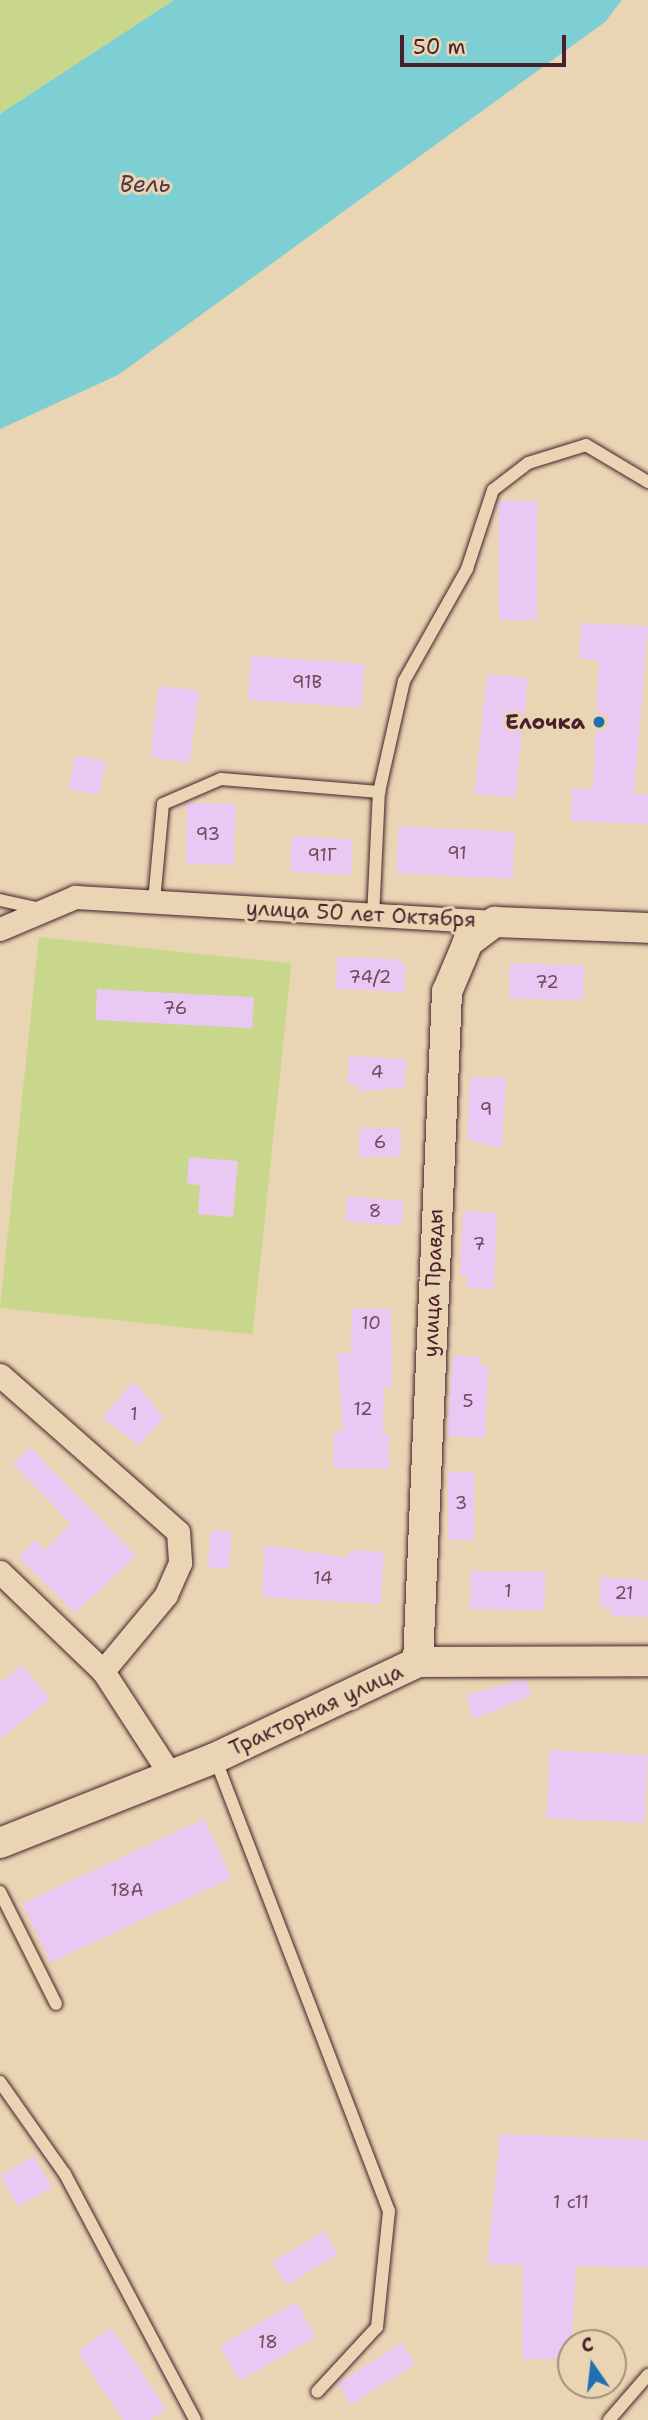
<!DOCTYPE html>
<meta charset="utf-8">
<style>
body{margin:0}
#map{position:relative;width:648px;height:2420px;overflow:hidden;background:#e9d5b3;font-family:"Shantell Sans",sans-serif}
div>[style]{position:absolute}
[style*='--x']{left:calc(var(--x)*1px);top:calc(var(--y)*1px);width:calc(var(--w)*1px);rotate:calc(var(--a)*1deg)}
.green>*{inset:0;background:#c8d78b;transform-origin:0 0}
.water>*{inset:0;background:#7dcfd4}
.building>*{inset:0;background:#eac8f4;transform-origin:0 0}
.roads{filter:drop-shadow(0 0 2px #4a1f2b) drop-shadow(0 0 2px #4a1f2b)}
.service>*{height:12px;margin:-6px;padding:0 6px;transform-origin:6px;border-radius:6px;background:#e9d5b3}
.minor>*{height:23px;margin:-11.5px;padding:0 11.5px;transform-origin:11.5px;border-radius:11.5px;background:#e9d5b3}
.tertiary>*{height:30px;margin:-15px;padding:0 15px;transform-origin:15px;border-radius:15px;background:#e9d5b3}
.dots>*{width:19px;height:19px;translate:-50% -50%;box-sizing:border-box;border:4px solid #e9d5b3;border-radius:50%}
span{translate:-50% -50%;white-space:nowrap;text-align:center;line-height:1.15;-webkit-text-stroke:6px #e9d5b3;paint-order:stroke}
.number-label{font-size:18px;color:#72495d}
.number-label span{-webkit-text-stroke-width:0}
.poi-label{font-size:21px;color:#4a1f2b;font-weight:700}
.right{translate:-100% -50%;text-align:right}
.street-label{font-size:21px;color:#4a1f2b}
.water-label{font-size:23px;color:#523944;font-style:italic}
.north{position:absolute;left:557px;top:2329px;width:70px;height:70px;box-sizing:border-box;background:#e9d5b3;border:2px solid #a98c7d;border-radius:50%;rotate:346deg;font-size:19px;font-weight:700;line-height:28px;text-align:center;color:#4a1f2b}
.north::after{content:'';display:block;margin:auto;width:24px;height:32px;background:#1f6fb2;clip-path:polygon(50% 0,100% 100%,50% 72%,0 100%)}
.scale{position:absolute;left:400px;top:35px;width:166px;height:32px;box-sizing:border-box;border:4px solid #4a1f2b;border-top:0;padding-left:9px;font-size:21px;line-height:24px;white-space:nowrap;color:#4a1f2b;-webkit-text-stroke:5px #e9d5b3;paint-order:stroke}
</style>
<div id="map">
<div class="green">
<i style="clip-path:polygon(0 0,174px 0,0 114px)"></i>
<i style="left:39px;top:937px;width:254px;height:373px;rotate:6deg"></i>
</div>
<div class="water">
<i style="clip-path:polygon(174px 0,622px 0,605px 22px,118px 375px,0 429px,0 114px)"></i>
</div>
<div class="building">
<i style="left:499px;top:501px;width:38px;height:119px"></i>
<i style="clip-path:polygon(581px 623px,648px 626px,634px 794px,648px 794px,648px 824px,571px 821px,572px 788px,593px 789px,599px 660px,579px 659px)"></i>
<i style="left:251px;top:656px;width:114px;height:44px;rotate:4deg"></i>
<i style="left:487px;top:674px;width:41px;height:120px;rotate:6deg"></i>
<i style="left:159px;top:686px;width:40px;height:72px;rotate:7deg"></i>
<i style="left:76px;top:755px;width:31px;height:34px;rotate:13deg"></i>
<i style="left:187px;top:803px;width:48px;height:61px;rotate:1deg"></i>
<i style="left:399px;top:826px;width:116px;height:47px;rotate:3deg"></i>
<i style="left:292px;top:836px;width:61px;height:36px;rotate:3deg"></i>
<i style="clip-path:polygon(337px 957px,398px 959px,405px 964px,404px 992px,336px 989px)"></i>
<i style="left:510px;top:963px;width:74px;height:35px;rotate:2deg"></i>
<i style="left:97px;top:989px;width:157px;height:31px;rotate:3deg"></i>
<i style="clip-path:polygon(349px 1056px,406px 1059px,405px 1087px,358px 1092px,358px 1085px,348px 1085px)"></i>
<i style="clip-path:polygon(470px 1077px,506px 1078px,502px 1149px,467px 1139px)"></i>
<i style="left:359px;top:1128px;width:42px;height:29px"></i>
<i style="clip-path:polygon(189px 1157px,238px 1161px,233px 1217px,198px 1214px,200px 1185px,187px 1184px)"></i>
<i style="left:347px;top:1196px;width:57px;height:25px;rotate:5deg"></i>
<i style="clip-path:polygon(463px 1211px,497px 1213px,494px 1289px,467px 1288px,467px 1276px,460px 1276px)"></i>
<i style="clip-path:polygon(352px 1308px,391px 1309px,392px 1388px,384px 1387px,383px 1434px,389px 1435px,389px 1469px,333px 1468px,334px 1431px,343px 1431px,337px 1353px,351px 1353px)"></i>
<i style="clip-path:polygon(453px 1355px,481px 1357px,480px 1366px,488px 1366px,485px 1438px,447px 1436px)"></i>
<i style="clip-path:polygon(134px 1381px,164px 1418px,139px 1445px,102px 1418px)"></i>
<i style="clip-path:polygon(30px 1447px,136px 1556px,75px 1613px,18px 1557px,35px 1540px,45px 1550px,71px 1524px,13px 1464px)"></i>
<i style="left:448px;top:1472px;width:26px;height:68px"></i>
<i style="left:211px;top:1530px;width:21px;height:37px;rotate:5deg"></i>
<i style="clip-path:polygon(265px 1545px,349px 1558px,350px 1550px,384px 1552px,381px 1604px,262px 1597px)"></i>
<i style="left:471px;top:1571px;width:74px;height:38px;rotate:1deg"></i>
<i style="clip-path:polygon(601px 1577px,648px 1580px,648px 1617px,611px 1616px,611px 1607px,600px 1607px)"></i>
<i style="clip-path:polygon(22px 1665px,50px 1699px,0 1739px,0 1683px)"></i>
<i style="clip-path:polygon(526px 1679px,531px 1696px,473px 1719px,466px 1695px)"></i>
<i style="left:550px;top:1750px;width:98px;height:68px;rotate:3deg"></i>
<i style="left:204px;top:1819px;width:65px;height:200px;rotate:65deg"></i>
<i style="clip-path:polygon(500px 2134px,648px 2140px,648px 2267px,576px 2266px,571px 2359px,522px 2359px,523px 2265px,487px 2264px)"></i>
<i style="left:34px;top:2156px;width:36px;height:39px;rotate:60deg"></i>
<i style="left:324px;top:2231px;width:27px;height:60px;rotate:59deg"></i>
<i style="left:296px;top:2302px;width:40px;height:88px;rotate:60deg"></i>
<i style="clip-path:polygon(112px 2328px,166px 2409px,150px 2420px,123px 2420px,77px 2351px)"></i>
<i style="left:402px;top:2343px;width:25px;height:76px;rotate:58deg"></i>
</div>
<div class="roads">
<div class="service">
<i style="--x:0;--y:900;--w:42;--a:12.4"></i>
<i style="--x:154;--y:901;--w:97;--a:-84.7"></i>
<i style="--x:163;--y:804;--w:63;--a:-23.3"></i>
<i style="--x:221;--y:779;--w:159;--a:4.7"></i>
<i style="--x:373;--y:917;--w:125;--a:-87.3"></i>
<i style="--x:379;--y:792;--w:114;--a:-77.3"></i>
<i style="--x:404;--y:681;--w:129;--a:-60.6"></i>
<i style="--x:467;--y:569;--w:83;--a:-71.8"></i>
<i style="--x:493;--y:490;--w:44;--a:-37.6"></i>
<i style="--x:528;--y:463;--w:61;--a:-17.2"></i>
<i style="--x:586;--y:445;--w:72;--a:30.8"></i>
<i style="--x:215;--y:1758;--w:485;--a:69"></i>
<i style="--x:389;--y:2211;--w:117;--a:95.9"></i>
<i style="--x:377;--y:2327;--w:88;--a:132.7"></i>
<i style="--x:0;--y:1892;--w:125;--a:63.4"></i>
<i style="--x:0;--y:2082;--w:113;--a:54.8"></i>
<i style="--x:65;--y:2174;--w:278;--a:62.1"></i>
<i style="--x:609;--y:2420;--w:60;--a:-49.1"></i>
</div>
<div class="minor">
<i style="--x:0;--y:929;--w:82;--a:-23.1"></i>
<i style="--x:75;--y:897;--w:421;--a:3.4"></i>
<i style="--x:0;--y:1375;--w:237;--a:41.4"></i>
<i style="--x:178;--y:1532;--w:31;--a:86"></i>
<i style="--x:180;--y:1563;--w:35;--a:114"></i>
<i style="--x:166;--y:1595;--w:99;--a:129.7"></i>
<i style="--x:0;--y:1572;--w:143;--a:43.9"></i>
<i style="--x:103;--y:1671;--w:123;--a:57"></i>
</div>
<div class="tertiary">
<i style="--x:418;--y:1662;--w:671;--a:-87.52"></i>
<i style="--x:447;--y:992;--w:54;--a:-67.2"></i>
<i style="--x:468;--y:942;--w:34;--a:-37"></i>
<i style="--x:495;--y:922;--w:153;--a:2.2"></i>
<i style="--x:0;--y:1843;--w:231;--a:-21.6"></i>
<i style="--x:215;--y:1758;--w:225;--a:-25.3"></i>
<i style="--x:418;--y:1662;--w:230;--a:-0.2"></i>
</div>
</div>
<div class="dots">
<i style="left:599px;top:722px;background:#1f6fb2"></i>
</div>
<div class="number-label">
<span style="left:307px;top:682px">91В</span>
<span style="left:208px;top:834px">93</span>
<span style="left:457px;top:853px">91</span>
<span style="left:322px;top:855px">91Г</span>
<span style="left:370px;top:977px">74/2</span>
<span style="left:547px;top:982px">72</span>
<span style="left:175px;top:1008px">76</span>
<span style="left:377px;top:1072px">4</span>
<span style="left:486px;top:1109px">9</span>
<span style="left:380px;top:1142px">6</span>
<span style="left:375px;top:1211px">8</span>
<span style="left:479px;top:1244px">7</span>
<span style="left:371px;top:1323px">10</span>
<span style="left:468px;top:1401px">5</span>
<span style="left:363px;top:1409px">12</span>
<span style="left:134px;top:1414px">1</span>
<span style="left:461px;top:1503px">3</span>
<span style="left:323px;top:1578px">14</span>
<span style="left:508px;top:1591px">1</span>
<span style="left:624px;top:1593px">21</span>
<span style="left:127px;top:1890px">18А</span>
<span style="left:571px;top:2202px">1 с11</span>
<span style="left:268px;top:2342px">18</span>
</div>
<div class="poi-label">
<span class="right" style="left:585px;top:722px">Елочка</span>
</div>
<div class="street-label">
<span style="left:361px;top:914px;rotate:3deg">улица 50 лет Октября</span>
<span style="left:433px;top:1283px;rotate:-88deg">улица Правды</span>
<span style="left:316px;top:1710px;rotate:-25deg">Тракторная улица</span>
</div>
<div class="water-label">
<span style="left:145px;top:184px">Вель</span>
</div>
<div class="north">С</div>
<div class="scale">50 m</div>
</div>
